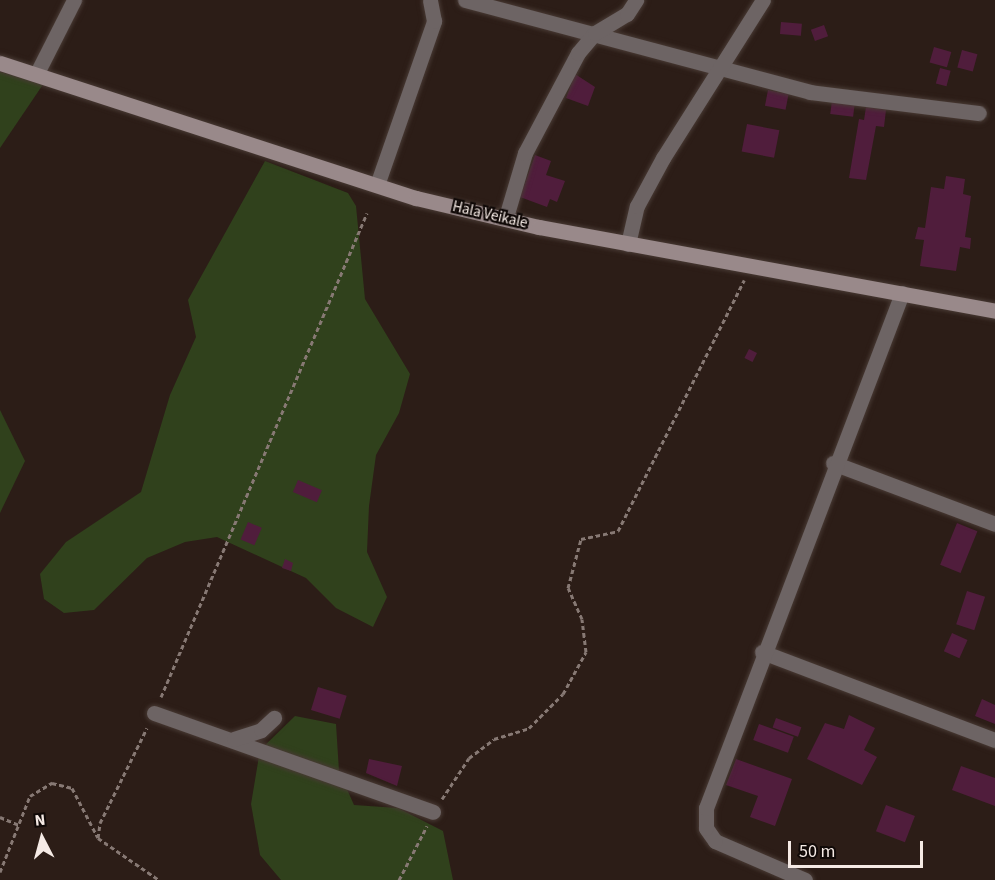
<!DOCTYPE html>
<style>
body{margin:0}
#map{position:relative;width:995px;height:880px;overflow:hidden;background:#2c1d17;font-family:"Source Sans 3",sans-serif}
div>[style]{position:absolute}
[style*='--x']{left:calc(var(--x)*1px);top:calc(var(--y)*1px);width:calc(var(--w)*1px);rotate:calc(var(--a)*1deg)}
.green>*{inset:0;background:#30411c}
.building>*{inset:0;background:#501d3c;transform-origin:0 0}
.path>*{height:3px;margin-top:-1.5px;transform-origin:0;background:repeating-linear-gradient(90deg,#877974 0 4.5px,transparent 0 7.5px)}
.roads{filter:drop-shadow(0 0 2px #483a34) drop-shadow(0 0 2px #483a34)}
.street>*{height:15px;margin:-7.5px;padding:0 7.5px;transform-origin:7.5px;border-radius:7.5px;background:#6d6464}
.secondary>*{height:15px;margin:-7.5px;padding:0 7.5px;transform-origin:7.5px;border-radius:7.5px;background:#99898a}
span{translate:-50% -50%;white-space:nowrap;text-align:center;line-height:1.15;-webkit-text-stroke:4.5px #100907;paint-order:stroke}
.street-label{font-size:15px;color:#f5eae5}
.north{position:absolute;left:12px;top:808px;width:60px;height:60px;-webkit-text-stroke:4px #100907;paint-order:stroke;rotate:354deg;font-size:16px;font-weight:700;line-height:24px;text-align:center;color:#f5eae5}
.north::after{content:'';display:block;margin:auto;width:21px;height:27px;background:#f5eae5;clip-path:polygon(50% 0,100% 100%,50% 72%,0 100%)}
.scale{position:absolute;left:788px;top:841px;width:135px;height:27px;box-sizing:border-box;border:3px solid #f5eae5;border-top:0;padding-left:8px;font-size:18px;line-height:21px;white-space:nowrap;color:#f5eae5;-webkit-text-stroke:4px #100907;paint-order:stroke}
</style>
<div id="map">
<div class="green">
<i style="clip-path:polygon(0 72px,44px 83px,0 148px)"></i>
<i style="clip-path:polygon(265px 161px,348px 193px,356px 206px,365px 299px,410px 374px,399px 413px,376px 455px,369px 506px,367px 552px,387px 597px,373px 627px,336px 608px,306px 578px,217px 537px,185px 542px,147px 558px,94px 610px,64px 613px,44px 599px,40px 574px,66px 542px,141px 492px,170px 395px,196px 337px,188px 300px)"></i>
<i style="clip-path:polygon(0 410px,25px 461px,0 513px)"></i>
<i style="clip-path:polygon(295px 716px,336px 724px,339px 771px,354px 805px,398px 808px,443px 831px,453px 880px,281px 880px,260px 855px,251px 804px,260px 750px)"></i>
</div>
<div class="building">
<i style="left:781px;top:22px;width:21px;height:12px;rotate:5deg"></i>
<i style="left:824px;top:25px;width:12px;height:14px;rotate:70deg"></i>
<i style="left:934px;top:47px;width:18px;height:16px;rotate:16deg"></i>
<i style="left:962px;top:50px;width:16px;height:18px;rotate:15deg"></i>
<i style="left:940px;top:68px;width:11px;height:16px;rotate:15deg"></i>
<i style="clip-path:polygon(575px 74px,595px 87px,588px 106px,566px 98px)"></i>
<i style="left:768px;top:90px;width:21px;height:16px;rotate:11deg"></i>
<i style="left:832px;top:100px;width:23px;height:14px;rotate:7deg"></i>
<i style="clip-path:polygon(866px 107px,886px 110px,884px 127px,876px 126px,866px 180px,849px 178px,859px 119px,864px 120px)"></i>
<i style="left:747px;top:124px;width:33px;height:28px;rotate:11deg"></i>
<i style="clip-path:polygon(535px 155px,551px 161px,546px 175px,565px 181px,557px 202px,550px 199px,547px 207px,520px 197px)"></i>
<i style="clip-path:polygon(946px 176px,965px 179px,963px 194px,971px 196px,965px 237px,971px 238px,970px 249px,960px 247px,956px 271px,920px 266px,924px 240px,915px 239px,918px 227px,925px 228px,931px 187px,944px 189px)"></i>
<i style="left:749px;top:349px;width:9px;height:10px;rotate:27deg"></i>
<i style="left:298px;top:480px;width:26px;height:13px;rotate:23deg"></i>
<i style="left:248px;top:522px;width:15px;height:19px;rotate:23deg"></i>
<i style="left:957px;top:523px;width:22px;height:45px;rotate:22deg"></i>
<i style="clip-path:polygon(285px 559px,293px 563px,291px 571px,282px 568px)"></i>
<i style="left:967px;top:591px;width:19px;height:35px;rotate:18deg"></i>
<i style="left:952px;top:633px;width:17px;height:20px;rotate:24deg"></i>
<i style="left:318px;top:687px;width:30px;height:24px;rotate:17deg"></i>
<i style="clip-path:polygon(982px 699px,995px 705px,995px 724px,975px 716px)"></i>
<i style="clip-path:polygon(849px 715px,875px 728px,864px 750px,877px 757px,862px 785px,807px 759px,825px 723px,844px 729px)"></i>
<i style="left:776px;top:718px;width:27px;height:10px;rotate:20deg"></i>
<i style="left:759px;top:724px;width:37px;height:17px;rotate:20deg"></i>
<i style="clip-path:polygon(369px 759px,402px 766px,397px 786px,366px 773px)"></i>
<i style="clip-path:polygon(736px 759px,792px 779px,775px 826px,750px 817px,758px 796px,726px 785px)"></i>
<i style="clip-path:polygon(961px 766px,995px 778px,995px 806px,952px 790px)"></i>
<i style="left:886px;top:805px;width:31px;height:28px;rotate:21deg"></i>
</div>
<div class="path">
<i style="--x:161;--y:697;--w:526;--a:-66.94"></i>
<i style="--x:442;--y:799;--w:49;--a:-56.6"></i>
<i style="--x:469;--y:758;--w:31;--a:-37"></i>
<i style="--x:494;--y:739;--w:37;--a:-17"></i>
<i style="--x:529;--y:728;--w:48;--a:-45"></i>
<i style="--x:563;--y:694;--w:48;--a:-61.3"></i>
<i style="--x:586;--y:652;--w:33;--a:-97"></i>
<i style="--x:582;--y:619;--w:34;--a:-114"></i>
<i style="--x:568;--y:588;--w:51;--a:-75.1"></i>
<i style="--x:581;--y:539;--w:38;--a:-12"></i>
<i style="--x:618;--y:531;--w:281;--a:-63.3"></i>
<i style="--x:0;--y:817;--w:21;--a:23"></i>
<i style="--x:98;--y:838;--w:15;--a:-82"></i>
<i style="--x:100;--y:823;--w:106;--a:-63.7"></i>
<i style="--x:0;--y:872;--w:82;--a:-68.5"></i>
<i style="--x:30;--y:796;--w:26;--a:-31"></i>
<i style="--x:52;--y:783;--w:21;--a:14"></i>
<i style="--x:72;--y:788;--w:56;--a:62.5"></i>
<i style="--x:98;--y:838;--w:74;--a:34.5"></i>
<i style="--x:399;--y:880;--w:61;--a:-62.6"></i>
</div>
<div class="roads">
<div class="street">
<i style="--x:465;--y:0;--w:357;--a:14.9"></i>
<i style="--x:810;--y:92;--w:170;--a:7.1"></i>
<i style="--x:37;--y:73;--w:82;--a:-63.1"></i>
<i style="--x:377;--y:185;--w:174;--a:-70.8"></i>
<i style="--x:434;--y:21;--w:21;--a:-101"></i>
<i style="--x:506;--y:217;--w:67;--a:-73.5"></i>
<i style="--x:525;--y:153;--w:113;--a:-62.1"></i>
<i style="--x:578;--y:53;--w:26;--a:-50"></i>
<i style="--x:595;--y:33;--w:37;--a:-31"></i>
<i style="--x:627;--y:14;--w:17;--a:-57"></i>
<i style="--x:628;--y:244;--w:39;--a:-77"></i>
<i style="--x:637;--y:206;--w:55;--a:-61.6"></i>
<i style="--x:663;--y:158;--w:187;--a:-57.7"></i>
<i style="--x:833;--y:463;--w:173;--a:20.6"></i>
<i style="--x:762;--y:652;--w:249;--a:20.7"></i>
<i style="--x:154;--y:713;--w:296;--a:19.5"></i>
<i style="--x:234;--y:739;--w:28;--a:-18"></i>
<i style="--x:261;--y:730;--w:18;--a:-43"></i>
<i style="--x:805;--y:880;--w:98;--a:-156.6"></i>
<i style="--x:715;--y:841;--w:16;--a:-125"></i>
<i style="--x:706;--y:828;--w:20;--a:-90"></i>
<i style="--x:706;--y:808;--w:551;--a:-69.16"></i>
</div>
<div class="secondary">
<i style="--x:0;--y:63;--w:437;--a:18"></i>
<i style="--x:416;--y:198;--w:126;--a:13.3"></i>
<i style="--x:539;--y:227;--w:464;--a:10.4"></i>
</div>
</div>
<div class="street-label">
<span style="left:490px;top:215px;rotate:13deg">Hala Veikale</span>
</div>
<div class="north">N</div>
<div class="scale">50 m</div>
</div>
